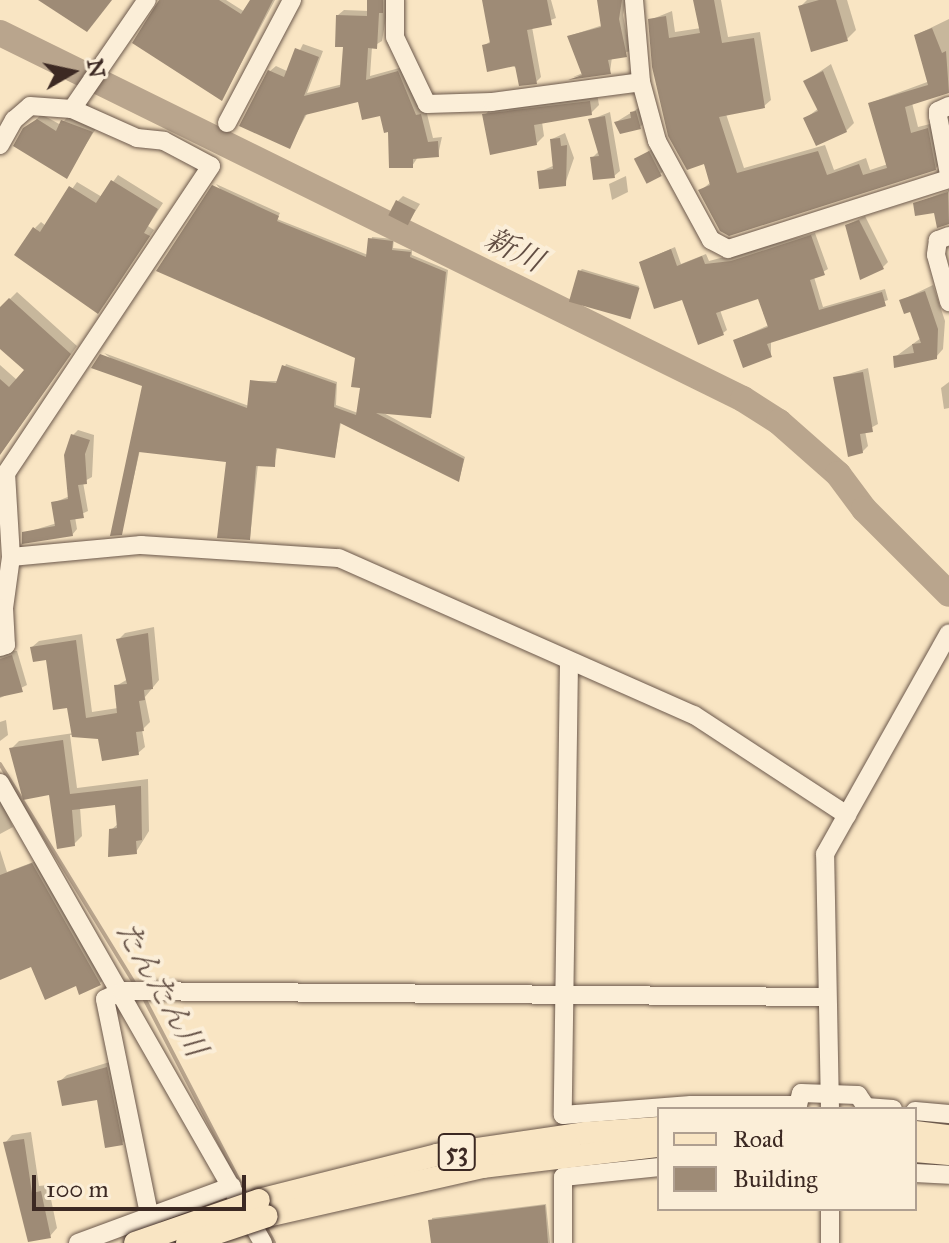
<!DOCTYPE html>
<meta charset="utf-8">
<style>
body{margin:0}
#map{position:relative;width:949px;height:1243px;overflow:hidden;background:#f9e5c3;font-family:"IM FELL Great Primer","Noto Serif JP",serif}
div>[style]{position:absolute}
[style*='--x']{left:calc(var(--x)*1px);top:calc(var(--y)*1px);width:calc(var(--w)*1px);rotate:calc(var(--a)*1deg)}
.shadow>*{inset:0;background:#0003}
.stream>*{height:4px;margin:-2px;padding:0 2px;transform-origin:2px;border-radius:2px;background:#b9a58d}
.river>*{height:26px;margin:-13px;padding:0 13px;transform-origin:13px;border-radius:13px;background:#b9a58d}
.building>*{inset:0;background:#9e8b76;transform-origin:0 0}
.roads{filter:drop-shadow(0 0 2px #6b584b) drop-shadow(0 0 2px #6b584b)}
.minor>*{height:18px;margin:-9px;padding:0 9px;transform-origin:9px;border-radius:9px;background:#fbeed8}
.major>*{height:22px;margin:-11px;padding:0 11px;transform-origin:11px;border-radius:11px;background:#f9e5c3}
.bridges{filter:drop-shadow(0 0 2px #3c2923) drop-shadow(0 0 2px #3c2923)}
.major-bridge>*{height:22px;margin:-11px;padding:0 11px;transform-origin:11px;border-radius:11px;background:#f9e5c3}
span{translate:-50% -50%;white-space:nowrap;text-align:center;line-height:1.15;-webkit-text-stroke:8px #fbeed8;paint-order:stroke}
.shield-label span{padding:2px 6px;background:#fbeed8;border:2px solid;border-radius:6px;-webkit-text-stroke-width:0}
.shield-label{font-size:26px;color:#3c2923;font-weight:700}
.water-label{font-size:30px;color:#624e43;font-style:italic}
.legend{position:absolute;left:657px;top:1107px;width:260px;height:104px;box-sizing:border-box;background:#fbeed8;border:2px solid #af9f90;margin:0;padding:10px 14px;list-style:none;font-size:24px;color:#3c2923}
.legend li{display:flex;align-items:center;gap:16px;height:40px}
.legend b{width:40px;border:2px solid #af9f90}
.north{position:absolute;left:32px;top:32px;width:80px;height:80px;-webkit-text-stroke:6px #fbeed8;paint-order:stroke;rotate:81deg;font-size:22px;font-weight:700;line-height:32px;text-align:center;color:#3c2923}
.north::after{content:'';display:block;margin:auto;width:28px;height:36px;background:#3c2923;clip-path:polygon(50% 0,100% 100%,50% 72%,0 100%)}
.scale{position:absolute;left:32px;top:1175px;width:214px;height:36px;box-sizing:border-box;border:4px solid #3c2923;border-top:0;padding-left:10px;font-size:24px;line-height:28px;white-space:nowrap;color:#3c2923;-webkit-text-stroke:6px #fbeed8;paint-order:stroke}
</style>
<div id="map">
<div class="shadow">
<i style="clip-path:polygon(159px 0,226px 0,245px 12px,252px 0,275px 0,222px 99px)"></i>
<i style="clip-path:polygon(371px 0,389px 0,382px 41px,372px 47px,370px 76px,403px 67px,426px 110px,433px 138px,442px 137px,438px 155px,418px 157px,412px 166px,381px 114px,359px 99px,308px 112px,289px 147px,270px 71px,276px 66px,289px 72px,303px 44px,323px 51px,307px 93px,343px 84px,345px 45px,338px 15px,344px 10px,370px 11px)"></i>
<i style="clip-path:polygon(484px 0,551px 0,556px 18px,532px 27px,541px 77px,536px 82px,484px 46px,492px 40px)"></i>
<i style="clip-path:polygon(599px 0,626px 0,623px 15px,630px 51px,612px 57px,610px 72px,573px 77px,583px 73px,569px 36px,603px 25px)"></i>
<i style="clip-path:polygon(695px 0,721px 0,728px 37px,760px 32px,771px 100px,764px 106px,726px 114px,744px 168px,825px 145px,834px 170px,866px 158px,870px 170px,888px 164px,870px 103px,930px 81px,916px 35px,949px 19px,949px 92px,912px 103px,918px 127px,934px 123px,942px 162px,935px 169px,700px 191px,711px 182px,650px 20px,672px 11px,675px 32px,701px 28px)"></i>
<i style="clip-path:polygon(807px 0,847px 0,856px 30px,847px 39px,800px 7px)"></i>
<i style="clip-path:polygon(831px 64px,854px 123px,846px 131px,806px 118px,819px 108px,806px 81px)"></i>
<i style="clip-path:polygon(597px 94px,599px 105px,591px 113px,542px 122px,544px 136px,536px 144px,485px 115px,492px 107px)"></i>
<i style="clip-path:polygon(642px 106px,646px 121px,640px 127px,616px 122px)"></i>
<i style="clip-path:polygon(610px 112px,620px 171px,614px 176px,592px 158px,599px 151px,590px 120px)"></i>
<i style="clip-path:polygon(41px 114px,61px 125px,68px 116px,97px 127px,66px 176px,16px 145px)"></i>
<i style="clip-path:polygon(565px 133px,574px 158px,565px 184px,539px 172px,555px 165px,552px 139px)"></i>
<i style="clip-path:polygon(655px 147px,667px 169px,648px 182px,636px 160px)"></i>
<i style="clip-path:polygon(118px 175px,163px 203px,148px 226px,154px 230px,104px 305px,35px 228px,41px 222px,46px 226px,77px 182px,102px 197px)"></i>
<i style="clip-path:polygon(626px 176px,628px 192px,612px 200px,609px 184px)"></i>
<i style="clip-path:polygon(216px 184px,280px 213px,277px 219px,368px 255px,372px 237px,394px 239px,393px 248px,412px 250px,412px 255px,448px 270px,432px 414px,380px 411px,465px 457px,459px 480px,341px 422px,335px 455px,278px 446px,274px 465px,258px 464px,250px 538px,228px 461px,140px 450px,121px 533px,144px 385px,104px 353px,249px 406px,252px 381px,279px 381px,286px 364px,337px 382px,336px 405px,358px 413px,363px 387px,357px 356px)"></i>
<i style="clip-path:polygon(949px 190px,949px 224px,938px 225px,935px 210px,915px 204px)"></i>
<i style="clip-path:polygon(403px 196px,420px 204px,408px 223px,398px 201px)"></i>
<i style="clip-path:polygon(865px 216px,888px 262px,882px 268px,847px 225px)"></i>
<i style="clip-path:polygon(815px 233px,828px 269px,814px 277px,823px 307px,885px 289px,888px 300px,771px 341px,771px 356px,735px 340px,769px 325px,759px 296px,720px 310px,727px 330px,723px 333px,641px 262px,675px 247px,681px 264px,706px 254px,709px 261px)"></i>
<i style="clip-path:polygon(582px 269px,639px 286px,628px 318px,580px 271px)"></i>
<i style="clip-path:polygon(933px 285px,945px 321px,943px 349px,936px 357px,895px 357px,921px 338px,911px 310px,902px 300px)"></i>
<i style="clip-path:polygon(17px 292px,77px 346px,0 454px,0 365px,17px 380px,27px 370px,0 346px,0 309px)"></i>
<i style="clip-path:polygon(868px 368px,878px 424px,865px 431px,868px 446px,862px 452px,835px 378px)"></i>
<i style="clip-path:polygon(949px 382px,949px 408px,944px 409px,941px 388px)"></i>
<i style="clip-path:polygon(78px 430px,94px 435px,92px 477px,83px 482px,88px 511px,75px 517px,77px 529px,72px 535px,24px 533px,57px 523px,53px 503px,70px 496px,73px 435px)"></i>
<i style="clip-path:polygon(154px 627px,159px 680px,145px 697px,150px 722px,142px 730px,145px 747px,138px 753px,100px 736px,87px 738px,86px 733px,70px 735px,77px 788px,148px 779px,149px 831px,136px 852px,111px 830px,119px 823px,116px 803px,80px 807px,82px 836px,74px 844px,50px 793px,11px 749px,19px 741px,74px 733px,69px 706px,48px 658px,32px 647px,39px 641px,82px 634px,92px 712px,118px 708px,116px 686px,128px 679px,119px 639px,125px 633px)"></i>
<i style="clip-path:polygon(0 650px,17px 651px,27px 685px,0 698px)"></i>
<i style="clip-path:polygon(6px 720px,8px 735px,0 741px,0 722px)"></i>
<i style="clip-path:polygon(1px 799px,13px 827px,0 834px,0 799px)"></i>
<i style="clip-path:polygon(0 850px,7px 872px,36px 861px,104px 979px,100px 983px,80px 992px,77px 983px,32px 965px,0 978px)"></i>
<i style="clip-path:polygon(113px 1061px,129px 1136px,122px 1143px,98px 1097px,59px 1082px,67px 1075px)"></i>
<i style="clip-path:polygon(31px 1132px,39px 1186px,48px 1185px,57px 1228px,50px 1236px,5px 1143px,12px 1135px)"></i>
<i style="clip-path:polygon(546px 1204px,550px 1243px,433px 1243px,432px 1218px)"></i>
</div>
<div class="stream">
<i style="--x:0;--y:764;--w:258;--a:58.5"></i>
<i style="--x:144;--y:998;--w:223;--a:62.5"></i>
<i style="--x:264;--y:1224;--w:21;--a:62"></i>
</div>
<div class="river">
<i style="--x:0;--y:33;--w:828;--a:26.22"></i>
<i style="--x:743;--y:399;--w:43;--a:32.6"></i>
<i style="--x:779;--y:422;--w:79;--a:41.4"></i>
<i style="--x:838;--y:474;--w:44;--a:53.4"></i>
<i style="--x:864;--y:509;--w:120;--a:45"></i>
</div>
<div class="building">
<i style="clip-path:polygon(38px 0,112px 0,87px 32px)"></i>
<i style="clip-path:polygon(159px 0,219px 0,241px 14px,250px 0,273px 0,222px 101px,132px 43px)"></i>
<i style="clip-path:polygon(367px 0,383px 0,383px 13px,379px 13px,377px 49px,368px 48px,366px 80px,398px 71px,416px 115px,421px 114px,428px 142px,438px 141px,439px 157px,413px 159px,413px 168px,389px 168px,388px 132px,384px 133px,380px 116px,362px 120px,358px 102px,305px 115px,290px 149px,239px 126px,268px 70px,284px 77px,295px 48px,319px 57px,304px 96px,340px 87px,343px 47px,335px 47px,336px 15px,367px 16px)"></i>
<i style="clip-path:polygon(482px 0,547px 0,552px 25px,527px 30px,537px 84px,519px 86px,515px 66px,487px 72px,482px 45px,490px 43px)"></i>
<i style="clip-path:polygon(597px 0,622px 0,619px 19px,627px 57px,608px 60px,611px 74px,568px 80px,582px 75px,567px 36px,601px 27px)"></i>
<i style="clip-path:polygon(693px 0,714px 0,722px 43px,754px 38px,765px 108px,719px 117px,737px 173px,818px 151px,827px 175px,859px 164px,863px 175px,887px 168px,868px 103px,928px 85px,914px 35px,932px 28px,942px 53px,946px 51px,949px 93px,905px 107px,911px 133px,928px 128px,936px 170px,729px 236px,720px 231px,698px 190px,710px 185px,704px 164px,687px 170px,668px 136px,652px 67px,648px 19px,666px 16px,669px 38px,700px 33px)"></i>
<i style="clip-path:polygon(819px 0,836px 0,848px 41px,811px 52px,798px 6px)"></i>
<i style="clip-path:polygon(823px 71px,847px 132px,816px 146px,803px 118px,818px 111px,803px 81px)"></i>
<i style="clip-path:polygon(590px 101px,592px 115px,534px 125px,537px 145px,490px 155px,482px 114px)"></i>
<i style="clip-path:polygon(636px 111px,641px 129px,620px 134px,614px 122px,631px 118px,630px 112px)"></i>
<i style="clip-path:polygon(605px 116px,615px 178px,593px 180px,590px 157px,599px 156px,588px 119px)"></i>
<i style="clip-path:polygon(37px 119px,56px 131px,61px 120px,93px 132px,67px 179px,13px 146px,23px 128px)"></i>
<i style="clip-path:polygon(560px 138px,561px 146px,567px 145px,566px 186px,539px 189px,537px 171px,553px 169px,550px 139px)"></i>
<i style="left:649px;top:151px;width:28px;height:17px;rotate:63deg"></i>
<i style="clip-path:polygon(111px 180px,158px 209px,144px 233px,150px 236px,98px 314px,14px 255px,33px 227px,40px 232px,69px 186px,96px 203px)"></i>
<i style="clip-path:polygon(212px 185px,279px 216px,277px 221px,366px 257px,368px 238px,393px 241px,392px 250px,411px 252px,410px 257px,446px 272px,431px 418px,376px 413px,464px 459px,459px 482px,340px 423px,335px 458px,276px 448px,275px 467px,256px 466px,250px 540px,217px 538px,226px 462px,139px 452px,122px 535px,110px 536px,142px 386px,91px 368px,100px 354px,247px 408px,250px 380px,276px 383px,282px 365px,336px 384px,334px 407px,356px 415px,360px 388px,351px 387px,355px 358px,156px 271px)"></i>
<i style="clip-path:polygon(948px 192px,949px 224px,937px 228px,934px 213px,915px 216px,913px 203px)"></i>
<i style="left:396px;top:200px;width:22px;height:17px;rotate:27deg"></i>
<i style="clip-path:polygon(859px 220px,884px 269px,860px 280px,845px 225px)"></i>
<i style="clip-path:polygon(811px 235px,825px 275px,810px 280px,819px 310px,882px 292px,886px 306px,767px 344px,772px 357px,743px 368px,733px 340px,768px 327px,758px 299px,716px 313px,724px 335px,698px 345px,682px 300px,654px 309px,639px 262px,671px 249px,677px 266px,702px 256px,705px 264px,731px 261px)"></i>
<i style="left:578px;top:270px;width:64px;height:33px;rotate:16deg"></i>
<i style="clip-path:polygon(925px 291px,938px 329px,937px 359px,894px 368px,893px 356px,914px 353px,912px 344px,921px 343px,910px 312px,904px 314px,899px 300px)"></i>
<i style="clip-path:polygon(9px 298px,71px 354px,0 455px,0 379px,9px 387px,24px 370px,0 349px,0 307px)"></i>
<i style="clip-path:polygon(863px 372px,873px 432px,860px 434px,863px 453px,848px 457px,833px 377px)"></i>
<i style="clip-path:polygon(71px 434px,90px 440px,85px 454px,87px 484px,78px 485px,84px 518px,70px 520px,73px 536px,22px 544px,22px 532px,55px 526px,51px 502px,68px 499px,64px 455px)"></i>
<i style="clip-path:polygon(148px 633px,153px 689px,144px 690px,145px 700px,139px 701px,144px 731px,136px 732px,139px 755px,102px 761px,98px 739px,72px 737px,67px 708px,53px 710px,46px 660px,33px 662px,30px 647px,76px 640px,86px 718px,117px 713px,114px 685px,127px 684px,116px 639px)"></i>
<i style="clip-path:polygon(12px 655px,23px 692px,0 697px,0 659px)"></i>
<i style="clip-path:polygon(63px 740px,70px 794px,141px 786px,142px 840px,136px 841px,137px 854px,108px 857px,109px 829px,117px 828px,115px 805px,72px 810px,75px 846px,57px 849px,49px 795px,23px 800px,9px 748px)"></i>
<i style="clip-path:polygon(32px 863px,101px 985px,79px 995px,76px 986px,45px 1000px,31px 967px,0 980px,0 875px)"></i>
<i style="clip-path:polygon(107px 1067px,123px 1145px,105px 1148px,97px 1100px,62px 1106px,57px 1081px)"></i>
<i style="clip-path:polygon(24px 1139px,32px 1193px,41px 1191px,51px 1238px,28px 1242px,3px 1142px)"></i>
<i style="clip-path:polygon(545px 1205px,548px 1243px,431px 1243px,428px 1220px)"></i>
</div>
<div class="roads">
<div class="minor">
<i style="--x:395;--y:0;--w:37;--a:90"></i>
<i style="--x:395;--y:37;--w:74;--a:64.5"></i>
<i style="--x:427;--y:104;--w:65;--a:-1.8"></i>
<i style="--x:492;--y:102;--w:150;--a:-7.6"></i>
<i style="--x:634;--y:0;--w:82;--a:85.1"></i>
<i style="--x:641;--y:82;--w:61;--a:74.8"></i>
<i style="--x:657;--y:141;--w:113;--a:61.4"></i>
<i style="--x:711;--y:240;--w:19;--a:28"></i>
<i style="--x:728;--y:249;--w:232;--a:-17.6"></i>
<i style="--x:949;--y:106;--w:12;--a:156"></i>
<i style="--x:938;--y:111;--w:5;--a:90"></i>
<i style="--x:938;--y:116;--w:59;--a:79.3"></i>
<i style="--x:72;--y:109;--w:132;--a:-55.5"></i>
<i style="--x:227;--y:123;--w:139;--a:-62.1"></i>
<i style="--x:0;--y:145;--w:29;--a:-61"></i>
<i style="--x:14;--y:120;--w:21;--a:-41"></i>
<i style="--x:30;--y:106;--w:42;--a:4.1"></i>
<i style="--x:72;--y:109;--w:71;--a:24"></i>
<i style="--x:137;--y:138;--w:27;--a:6"></i>
<i style="--x:164;--y:141;--w:53;--a:28"></i>
<i style="--x:211;--y:166;--w:369;--a:123.7"></i>
<i style="--x:6;--y:473;--w:84;--a:86.6"></i>
<i style="--x:11;--y:557;--w:51;--a:97.8"></i>
<i style="--x:4;--y:608;--w:37;--a:87"></i>
<i style="--x:6;--y:645;--w:6;--a:162"></i>
<i style="--x:949;--y:236;--w:12;--a:160"></i>
<i style="--x:938;--y:240;--w:15;--a:98"></i>
<i style="--x:936;--y:255;--w:49;--a:74.5"></i>
<i style="--x:11;--y:557;--w:131;--a:-5.3"></i>
<i style="--x:141;--y:545;--w:198;--a:3.8"></i>
<i style="--x:339;--y:558;--w:388;--a:23.9"></i>
<i style="--x:694;--y:715;--w:183;--a:33.2"></i>
<i style="--x:569;--y:662;--w:453;--a:90.8"></i>
<i style="--x:563;--y:1115;--w:128;--a:-4.5"></i>
<i style="--x:691;--y:1105;--w:107;--a:0"></i>
<i style="--x:798;--y:1105;--w:12;--a:-76"></i>
<i style="--x:801;--y:1093;--w:57;--a:2"></i>
<i style="--x:858;--y:1095;--w:14;--a:56"></i>
<i style="--x:866;--y:1107;--w:27;--a:4"></i>
<i style="--x:0;--y:783;--w:530;--a:60.24"></i>
<i style="--x:830;--y:1109;--w:255;--a:-91.1"></i>
<i style="--x:825;--y:854;--w:253;--a:-60.7"></i>
<i style="--x:915;--y:1111;--w:34;--a:5"></i>
<i style="--x:915;--y:1173;--w:34;--a:3"></i>
<i style="--x:830;--y:1209;--w:34;--a:90"></i>
<i style="--x:78;--y:1243;--w:164;--a:-20.3"></i>
<i style="--x:155;--y:1243;--w:249;--a:-101.6"></i>
<i style="--x:105;--y:999;--w:19;--a:-25"></i>
<i style="--x:122;--y:991;--w:704;--a:0.49"></i>
<i style="--x:563;--y:1243;--w:66;--a:-90"></i>
<i style="--x:563;--y:1177;--w:97;--a:-5.9"></i>
</div>
<div class="major">
<i style="--x:915;--y:1132;--w:34;--a:7"></i>
<i style="--x:915;--y:1151;--w:34;--a:5"></i>
<i style="--x:259;--y:1200;--w:184;--a:-14.2"></i>
<i style="--x:437;--y:1155;--w:151;--a:-8.4"></i>
<i style="--x:586;--y:1133;--w:73;--a:-3.9"></i>
<i style="--x:267;--y:1216;--w:221;--a:-12.8"></i>
<i style="--x:482;--y:1167;--w:178;--a:-6.8"></i>
</div>
</div>
<div class="bridges">
<div class="major-bridge">
<i style="--x:135;--y:1243;--w:131;--a:-19.1"></i>
<i style="--x:187;--y:1243;--w:84;--a:-18.6"></i>
</div>
</div>
<div class="shield-label">
<span style="left:457px;top:1152px">53</span>
</div>
<div class="water-label">
<span style="left:514px;top:250px;rotate:26deg">新川</span>
<span style="left:161px;top:989px;rotate:60deg">たんたん川</span>
</div>
<ul class="legend">
<li><b style="height:10px;background:#f9e5c3"></b>Road</li>
<li><b style="height:22px;background:#9e8b76"></b>Building</li>
</ul>
<div class="north">N</div>
<div class="scale">100 m</div>
</div>
